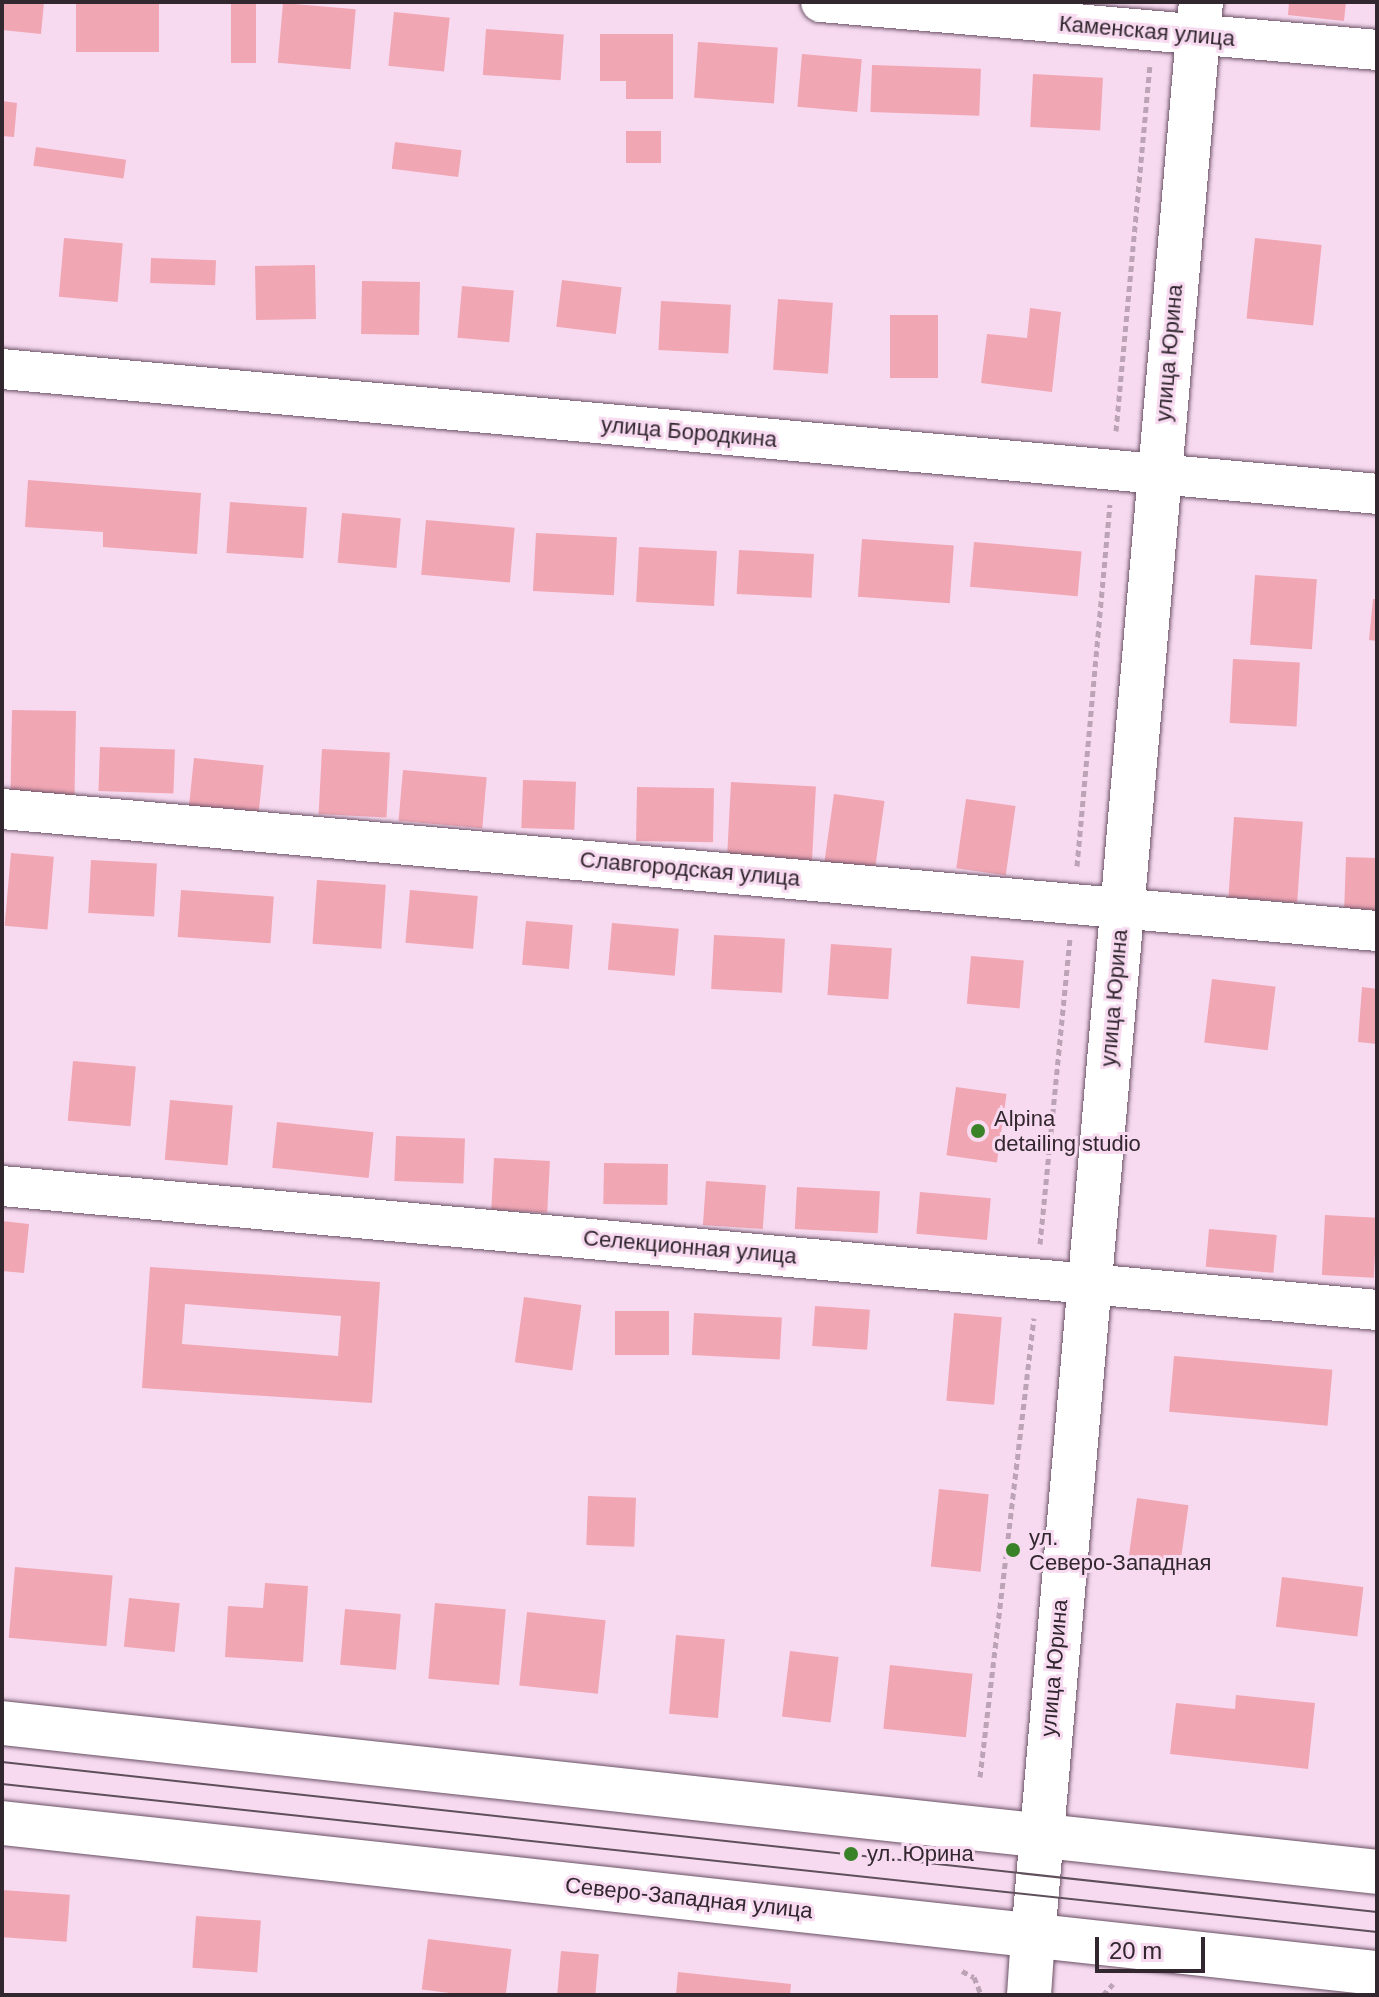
<!DOCTYPE html>
<meta charset="utf-8">
<style>
body{margin:0}
#map{position:relative;width:1379px;height:1997px;overflow:hidden;background:#f7daf0;font-family:Arial,sans-serif}
div>[style]{position:absolute}
[style*='--x']{left:calc(var(--x)*1px);top:calc(var(--y)*1px);width:calc(var(--w)*1px);rotate:calc(var(--a)*1deg)}
.building>*{inset:0;background:#f1a6b4;transform-origin:0 0}
.path>*{height:5px;margin-top:-2.5px;transform-origin:0;background:repeating-linear-gradient(90deg,#bca4b6 0 6px,transparent 0 10px)}
.roads{filter:drop-shadow(0 0 2px #6a5165) drop-shadow(0 0 2px #6a5165)}
.minor>*{height:40px;margin:-20px;padding:0 20px;transform-origin:20px;border-radius:20px;background:#fff}
.tertiary>*{height:44px;margin:-22px;padding:0 22px;transform-origin:22px;border-radius:22px;background:#fff}
.secondary>*{height:44px;margin:-22px;padding:0 22px;transform-origin:22px;border-radius:22px;background:#fff}
.tram>*{height:2px;margin:-1px;padding:0 1px;transform-origin:1px;border-radius:1px;background:#5e4f5b}
.dots>*{width:22px;height:22px;translate:-50% -50%;box-sizing:border-box;border:4px solid #f7daf0;border-radius:50%}
span{translate:-50% -50%;white-space:nowrap;text-align:center;line-height:1.15;-webkit-text-stroke:6px #f7daf0;paint-order:stroke}
.street-label{font-size:22px;color:#32272f}
.poi-label{font-size:22px;color:#32272f}
.left{translate:0 -50%;text-align:left}
.frame{position:absolute;inset:0;border:4px solid #32272f;pointer-events:none}
.scale{position:absolute;left:1095px;top:1937px;width:110px;height:36px;box-sizing:border-box;border:4px solid #32272f;border-top:0;padding-left:10px;font-size:24px;line-height:28px;white-space:nowrap;color:#32272f;-webkit-text-stroke:6px #f7daf0;paint-order:stroke}
</style>
<div id="map">
<div class="building">
<i style="clip-path:polygon(2px 2px,44px 2px,41px 34px,2px 30px)"></i>
<i style="left:76px;top:2px;width:83px;height:50px"></i>
<i style="left:231px;top:2px;width:25px;height:61px"></i>
<i style="clip-path:polygon(1289px 2px,1346px 2px,1344px 21px,1288px 15px)"></i>
<i style="left:283px;top:3px;width:73px;height:60px;rotate:5deg"></i>
<i style="left:394px;top:12px;width:56px;height:54px;rotate:6deg"></i>
<i style="left:486px;top:29px;width:78px;height:46px;rotate:4deg"></i>
<i style="clip-path:polygon(600px 34px,673px 34px,673px 99px,626px 99px,626px 81px,600px 81px)"></i>
<i style="left:698px;top:42px;width:80px;height:56px;rotate:4deg"></i>
<i style="left:802px;top:54px;width:60px;height:53px;rotate:5deg"></i>
<i style="left:872px;top:65px;width:109px;height:47px;rotate:2deg"></i>
<i style="left:1033px;top:74px;width:70px;height:53px;rotate:3deg"></i>
<i style="clip-path:polygon(2px 101px,17px 103px,14px 137px,2px 136px)"></i>
<i style="left:661px;top:131px;width:32px;height:35px;rotate:90deg"></i>
<i style="left:395px;top:142px;width:67px;height:27px;rotate:7deg"></i>
<i style="left:36px;top:147px;width:91px;height:19px;rotate:8deg"></i>
<i style="left:64px;top:238px;width:59px;height:59px;rotate:5deg"></i>
<i style="left:1255px;top:238px;width:67px;height:81px;rotate:6deg"></i>
<i style="left:151px;top:258px;width:65px;height:25px;rotate:2deg"></i>
<i style="left:315px;top:265px;width:54px;height:60px;rotate:89deg"></i>
<i style="left:562px;top:280px;width:60px;height:47px;rotate:7deg"></i>
<i style="left:362px;top:281px;width:58px;height:53px;rotate:1deg"></i>
<i style="left:462px;top:286px;width:52px;height:52px;rotate:5deg"></i>
<i style="left:778px;top:299px;width:55px;height:71px;rotate:4deg"></i>
<i style="left:661px;top:301px;width:70px;height:49px;rotate:3deg"></i>
<i style="clip-path:polygon(1030px 308px,1061px 312px,1052px 392px,981px 383px,987px 334px,1027px 338px)"></i>
<i style="left:938px;top:315px;width:63px;height:48px;rotate:90deg"></i>
<i style="clip-path:polygon(28px 480px,201px 493px,197px 554px,103px 547px,103px 532px,25px 527px)"></i>
<i style="left:230px;top:502px;width:77px;height:51px;rotate:4deg"></i>
<i style="left:342px;top:513px;width:59px;height:50px;rotate:5deg"></i>
<i style="left:426px;top:520px;width:89px;height:55px;rotate:5deg"></i>
<i style="left:536px;top:533px;width:81px;height:58px;rotate:3deg"></i>
<i style="left:862px;top:539px;width:92px;height:58px;rotate:4deg"></i>
<i style="left:974px;top:542px;width:108px;height:45px;rotate:5deg"></i>
<i style="left:639px;top:547px;width:78px;height:55px;rotate:3deg"></i>
<i style="left:739px;top:550px;width:75px;height:44px;rotate:3deg"></i>
<i style="left:1255px;top:575px;width:62px;height:70px;rotate:4deg"></i>
<i style="clip-path:polygon(1373px 599px,1377px 599px,1377px 641px,1369px 640px)"></i>
<i style="left:1233px;top:659px;width:67px;height:64px;rotate:3deg"></i>
<i style="left:12px;top:710px;width:64px;height:84px;rotate:1deg"></i>
<i style="left:100px;top:747px;width:75px;height:44px;rotate:2deg"></i>
<i style="left:322px;top:749px;width:68px;height:65px;rotate:3deg"></i>
<i style="left:194px;top:758px;width:70px;height:50px;rotate:6deg"></i>
<i style="left:403px;top:770px;width:84px;height:51px;rotate:5deg"></i>
<i style="left:523px;top:780px;width:53px;height:48px;rotate:2deg"></i>
<i style="left:731px;top:782px;width:85px;height:74px;rotate:3deg"></i>
<i style="left:637px;top:787px;width:77px;height:54px;rotate:1deg"></i>
<i style="left:834px;top:794px;width:51px;height:69px;rotate:8deg"></i>
<i style="left:966px;top:799px;width:50px;height:70px;rotate:8deg"></i>
<i style="left:1234px;top:817px;width:69px;height:81px;rotate:4deg"></i>
<i style="left:11px;top:853px;width:43px;height:73px;rotate:5deg"></i>
<i style="left:1346px;top:857px;width:31px;height:55px;rotate:2deg"></i>
<i style="left:91px;top:860px;width:66px;height:53px;rotate:3deg"></i>
<i style="left:317px;top:880px;width:69px;height:64px;rotate:4deg"></i>
<i style="left:181px;top:890px;width:93px;height:47px;rotate:4deg"></i>
<i style="left:410px;top:890px;width:68px;height:53px;rotate:5deg"></i>
<i style="left:526px;top:921px;width:47px;height:44px;rotate:5deg"></i>
<i style="left:612px;top:923px;width:67px;height:47px;rotate:5deg"></i>
<i style="left:714px;top:935px;width:71px;height:54px;rotate:3deg"></i>
<i style="left:831px;top:944px;width:61px;height:51px;rotate:4deg"></i>
<i style="left:971px;top:956px;width:53px;height:48px;rotate:5deg"></i>
<i style="left:1212px;top:979px;width:64px;height:64px;rotate:7deg"></i>
<i style="clip-path:polygon(1362px 987px,1377px 989px,1377px 1044px,1358px 1042px)"></i>
<i style="left:73px;top:1061px;width:63px;height:60px;rotate:5deg"></i>
<i style="left:956px;top:1087px;width:51px;height:69px;rotate:8deg"></i>
<i style="left:170px;top:1100px;width:63px;height:60px;rotate:5deg"></i>
<i style="left:277px;top:1122px;width:97px;height:46px;rotate:6deg"></i>
<i style="left:396px;top:1136px;width:69px;height:45px;rotate:2deg"></i>
<i style="left:494px;top:1158px;width:56px;height:52px;rotate:3deg"></i>
<i style="left:604px;top:1163px;width:64px;height:41px;rotate:1deg"></i>
<i style="left:706px;top:1181px;width:60px;height:44px;rotate:4deg"></i>
<i style="left:797px;top:1187px;width:83px;height:42px;rotate:3deg"></i>
<i style="left:920px;top:1192px;width:71px;height:42px;rotate:5deg"></i>
<i style="left:1325px;top:1215px;width:52px;height:60px;rotate:3deg"></i>
<i style="clip-path:polygon(2px 1221px,29px 1224px,24px 1273px,2px 1271px)"></i>
<i style="left:1209px;top:1229px;width:68px;height:38px;rotate:5deg"></i>
<i style="clip-path:polygon(evenodd,150px 1267px,380px 1282px,372px 1403px,142px 1388px,150px 1267px,185px 1304px,341px 1316px,338px 1356px,182px 1344px,185px 1304px)"></i>
<i style="left:524px;top:1297px;width:58px;height:66px;rotate:8deg"></i>
<i style="left:815px;top:1306px;width:55px;height:40px;rotate:4deg"></i>
<i style="left:615px;top:1311px;width:54px;height:44px"></i>
<i style="left:694px;top:1313px;width:88px;height:42px;rotate:3deg"></i>
<i style="left:954px;top:1313px;width:48px;height:88px;rotate:5deg"></i>
<i style="left:1174px;top:1356px;width:159px;height:56px;rotate:5deg"></i>
<i style="left:939px;top:1489px;width:50px;height:78px;rotate:6deg"></i>
<i style="left:588px;top:1496px;width:48px;height:49px;rotate:2deg"></i>
<i style="left:1137px;top:1498px;width:52px;height:69px;rotate:8deg"></i>
<i style="left:15px;top:1567px;width:98px;height:71px;rotate:5deg"></i>
<i style="left:1282px;top:1577px;width:82px;height:50px;rotate:7deg"></i>
<i style="clip-path:polygon(265px 1583px,308px 1586px,303px 1662px,225px 1657px,228px 1606px,263px 1608px)"></i>
<i style="left:129px;top:1598px;width:51px;height:49px;rotate:6deg"></i>
<i style="left:435px;top:1603px;width:71px;height:76px;rotate:5deg"></i>
<i style="left:345px;top:1609px;width:56px;height:56px;rotate:5deg"></i>
<i style="left:527px;top:1612px;width:79px;height:74px;rotate:6deg"></i>
<i style="left:676px;top:1635px;width:49px;height:79px;rotate:5deg"></i>
<i style="left:790px;top:1651px;width:49px;height:66px;rotate:7deg"></i>
<i style="left:890px;top:1665px;width:83px;height:64px;rotate:6deg"></i>
<i style="clip-path:polygon(1236px 1695px,1315px 1703px,1308px 1769px,1170px 1754px,1176px 1703px,1235px 1709px)"></i>
<i style="left:2px;top:1890px;width:68px;height:47px;rotate:4deg"></i>
<i style="left:196px;top:1916px;width:65px;height:52px;rotate:4deg"></i>
<i style="left:428px;top:1939px;width:84px;height:51px;rotate:7deg"></i>
<i style="left:561px;top:1951px;width:38px;height:44px;rotate:5deg"></i>
<i style="clip-path:polygon(678px 1972px,791px 1984px,790px 1995px,676px 1995px)"></i>
</div>
<div class="path">
<i style="--x:1116;--y:431;--w:366;--a:-84.7"></i>
<i style="--x:1077;--y:866;--w:363;--a:-84.8"></i>
<i style="--x:1040;--y:1244;--w:306;--a:-84.4"></i>
<i style="--x:980;--y:1777;--w:462;--a:-83.3"></i>
<i style="--x:962;--y:1971;--w:13;--a:27"></i>
<i style="--x:974;--y:1977;--w:18;--a:68"></i>
<i style="--x:1103;--y:1995;--w:15;--a:-48"></i>
</div>
<div class="roads">
<div class="minor">
<i style="--x:821;--y:2;--w:558;--a:4.93"></i>
<i style="--x:2;--y:369;--w:1381;--a:5.19"></i>
<i style="--x:2;--y:809;--w:1380;--a:5.07"></i>
<i style="--x:2;--y:1186;--w:1381;--a:5.15"></i>
</div>
<div class="tertiary">
<i style="--x:1029;--y:1995;--w:58;--a:-86.1"></i>
</div>
<div class="secondary">
<i style="--x:2;--y:1723;--w:1383;--a:6.18"></i>
<i style="--x:2;--y:1823;--w:1383;--a:6.23"></i>
<i style="--x:1033;--y:1937;--w:1942;--a:-85.04"></i>
</div>
</div>
<div class="tram">
<i style="--x:2;--y:1762;--w:1383;--a:6.23"></i>
<i style="--x:2;--y:1784;--w:1383;--a:6.14"></i>
</div>
<div class="dots">
<i style="left:978px;top:1131px;background:#398228"></i>
<i style="left:1013px;top:1550px;background:#398228"></i>
<i style="left:851px;top:1854px;background:#398228"></i>
</div>
<div class="street-label">
<span style="left:1147px;top:31px;rotate:5deg">Каменская улица</span>
<span style="left:1169px;top:353px;rotate:-85deg">улица Юрина</span>
<span style="left:689px;top:432px;rotate:5deg">улица Бородкина</span>
<span style="left:690px;top:869px;rotate:5deg">Славгородская улица</span>
<span style="left:1114px;top:998px;rotate:-85deg">улица Юрина</span>
<span style="left:690px;top:1247px;rotate:5deg">Селекционная улица</span>
<span style="left:1054px;top:1668px;rotate:-85deg">улица Юрина</span>
<span style="left:689px;top:1898px;rotate:6deg">Северо-Западная улица</span>
</div>
<div class="poi-label">
<span class="left" style="left:994px;top:1131px">Alpina<br>detailing studio</span>
<span class="left" style="left:1029px;top:1550px">ул.<br>Северо-Западная</span>
<span class="left" style="left:867px;top:1854px">ул. Юрина</span>
</div>
<div class="frame"></div>
<div class="scale">20 m</div>
</div>
